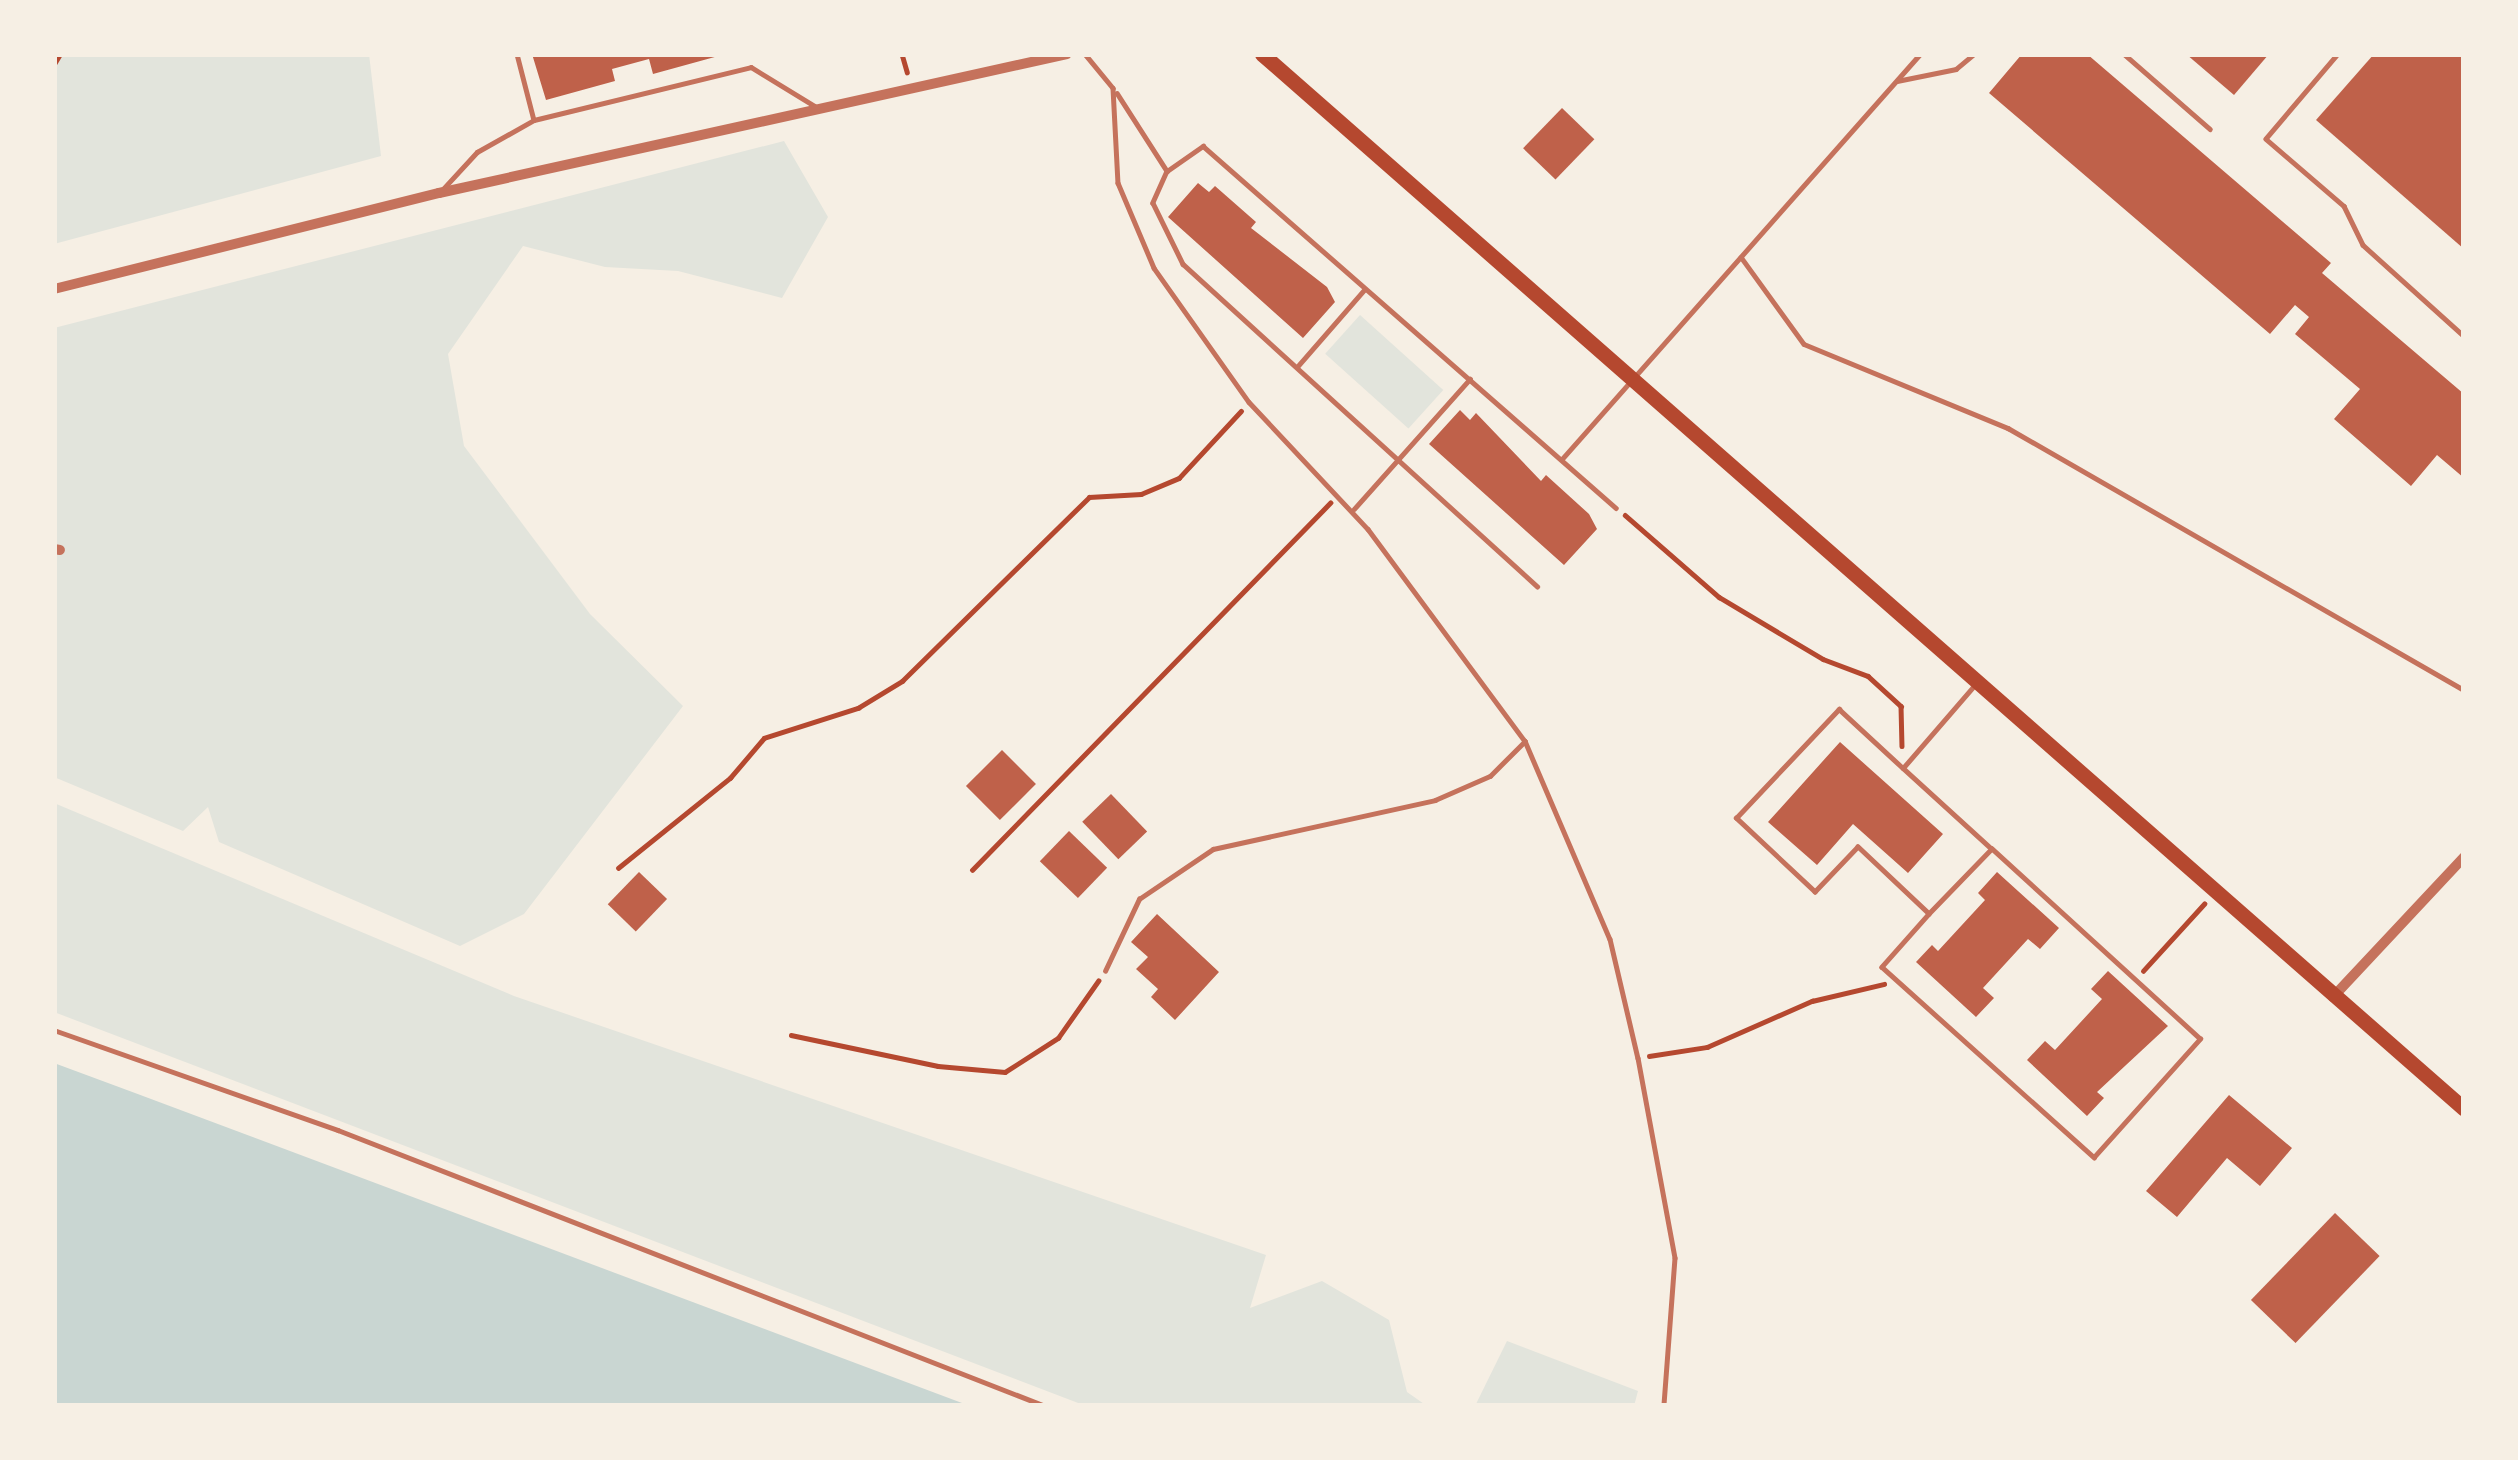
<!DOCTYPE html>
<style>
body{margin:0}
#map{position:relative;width:2518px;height:1460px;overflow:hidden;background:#f6efe4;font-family:Ubuntu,sans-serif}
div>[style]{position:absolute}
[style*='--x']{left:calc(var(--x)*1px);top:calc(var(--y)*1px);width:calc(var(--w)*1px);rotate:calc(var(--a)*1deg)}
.green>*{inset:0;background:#e2e4dc;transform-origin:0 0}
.water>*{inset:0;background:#c9d6d2}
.building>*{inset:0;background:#bf614a;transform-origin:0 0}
.path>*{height:4.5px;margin:-2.25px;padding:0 2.25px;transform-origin:2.25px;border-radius:2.25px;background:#b5482f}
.service>*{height:4.5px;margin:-2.25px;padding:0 2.25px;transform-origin:2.25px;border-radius:2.25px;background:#c5725c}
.minor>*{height:10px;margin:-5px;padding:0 5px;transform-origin:5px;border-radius:5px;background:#c5725c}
.secondary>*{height:15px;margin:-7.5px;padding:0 7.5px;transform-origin:7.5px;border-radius:7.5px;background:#b5482f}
span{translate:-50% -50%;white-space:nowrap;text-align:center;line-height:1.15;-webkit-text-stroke:9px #f6efe4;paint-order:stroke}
.frame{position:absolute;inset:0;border:57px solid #f6efe4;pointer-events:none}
</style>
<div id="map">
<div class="green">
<i style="clip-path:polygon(54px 54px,369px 54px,381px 156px,54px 244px)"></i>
<i style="clip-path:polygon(784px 141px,828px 217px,782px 298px,678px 271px,605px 267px,523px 246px,448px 354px,464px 446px,590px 614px,683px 706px,524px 914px,460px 946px,219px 842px,208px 807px,183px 831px,54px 777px,54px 328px)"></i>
<i style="left:1360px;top:315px;width:112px;height:52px;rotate:42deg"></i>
<i style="clip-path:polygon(54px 803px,514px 996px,1266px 1255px,1250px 1308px,1322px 1281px,1389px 1320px,1407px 1392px,1427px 1406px,1086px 1406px,54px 1012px)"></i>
<i style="clip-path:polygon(1507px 1341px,1638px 1391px,1634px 1406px,1475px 1406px)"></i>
</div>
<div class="water">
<i style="clip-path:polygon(54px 1063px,135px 1093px,970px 1406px,54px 1406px)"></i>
</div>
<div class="building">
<i style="clip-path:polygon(532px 54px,721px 54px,722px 55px,653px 74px,649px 59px,612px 69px,615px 81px,546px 100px)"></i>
<i style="clip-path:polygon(2022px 54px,2087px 54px,2331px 263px,2322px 273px,2464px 394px,2464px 478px,2437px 455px,2411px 486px,2334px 419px,2360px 389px,2295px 334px,2309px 317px,2295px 305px,2270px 334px,1989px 93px)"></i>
<i style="clip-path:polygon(2186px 54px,2269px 54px,2234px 95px)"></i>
<i style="clip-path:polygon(2374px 54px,2464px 54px,2464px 249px,2316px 120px)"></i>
<i style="left:1562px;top:108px;width:45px;height:56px;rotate:44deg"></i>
<i style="clip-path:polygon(1198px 183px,1209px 192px,1215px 186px,1256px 222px,1251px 228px,1327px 287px,1335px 302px,1303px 338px,1168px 217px)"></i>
<i style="clip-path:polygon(1460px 410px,1470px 420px,1476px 413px,1541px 481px,1546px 475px,1589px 514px,1597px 529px,1564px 565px,1429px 444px)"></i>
<i style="clip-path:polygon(1840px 742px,1943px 834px,1908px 873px,1853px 824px,1817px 865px,1768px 822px)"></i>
<i style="left:1002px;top:750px;width:48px;height:51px;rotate:45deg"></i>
<i style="left:1111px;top:794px;width:52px;height:40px;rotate:46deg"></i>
<i style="left:1069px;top:831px;width:53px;height:42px;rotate:44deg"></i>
<i style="left:639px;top:872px;width:39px;height:45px;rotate:44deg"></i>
<i style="clip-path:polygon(1997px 872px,2059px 928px,2040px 949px,2028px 939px,1983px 988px,1994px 998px,1976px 1017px,1916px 962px,1932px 945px,1938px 951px,1985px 900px,1978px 893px)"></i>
<i style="clip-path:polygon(1157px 914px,1219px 972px,1175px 1020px,1151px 997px,1158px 989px,1136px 969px,1148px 957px,1131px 942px)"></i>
<i style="clip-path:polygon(2108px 971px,2168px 1026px,2097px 1092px,2104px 1098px,2087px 1116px,2027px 1060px,2045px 1041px,2055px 1050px,2102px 999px,2091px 989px)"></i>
<i style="clip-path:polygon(2229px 1095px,2292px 1148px,2260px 1186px,2227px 1158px,2177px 1217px,2146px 1191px)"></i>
<i style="left:2335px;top:1213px;width:62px;height:121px;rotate:44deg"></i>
</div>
<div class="path">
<i style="--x:902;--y:54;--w:19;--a:74"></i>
<i style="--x:54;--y:64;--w:12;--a:-59"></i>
<i style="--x:1625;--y:515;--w:125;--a:41.1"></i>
<i style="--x:1719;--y:597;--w:121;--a:30.8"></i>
<i style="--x:1823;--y:659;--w:48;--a:20.7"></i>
<i style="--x:1868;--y:676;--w:45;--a:42.3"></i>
<i style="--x:1901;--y:706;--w:40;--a:88.6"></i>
<i style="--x:618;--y:868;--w:144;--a:-38.8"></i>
<i style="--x:730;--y:778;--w:52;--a:-49.6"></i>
<i style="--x:764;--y:738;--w:99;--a:-17.7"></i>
<i style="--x:858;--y:708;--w:52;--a:-31.5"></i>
<i style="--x:902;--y:681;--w:262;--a:-44.5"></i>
<i style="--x:1089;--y:497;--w:52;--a:-3.3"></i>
<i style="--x:1141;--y:494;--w:41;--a:-22.8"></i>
<i style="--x:1179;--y:478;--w:91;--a:-47.2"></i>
<i style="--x:972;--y:870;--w:513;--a:-45.71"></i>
<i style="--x:2143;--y:971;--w:91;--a:-47.7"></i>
<i style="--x:791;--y:1035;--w:150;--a:11.9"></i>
<i style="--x:938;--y:1066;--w:67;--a:5.1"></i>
<i style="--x:1005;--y:1072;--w:63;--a:-32.7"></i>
<i style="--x:1058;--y:1038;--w:70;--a:-54.9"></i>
<i style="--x:1649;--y:1056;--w:59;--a:-8.8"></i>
<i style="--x:1707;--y:1047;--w:115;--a:-23.7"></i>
<i style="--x:1812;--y:1001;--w:74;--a:-13.3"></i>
</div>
<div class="service">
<i style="--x:517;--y:54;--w:68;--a:75.6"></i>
<i style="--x:1085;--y:54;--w:44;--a:50.5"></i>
<i style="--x:1113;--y:88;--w:95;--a:87"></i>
<i style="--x:1118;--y:183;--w:92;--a:67"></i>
<i style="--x:1154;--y:268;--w:164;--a:54.7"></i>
<i style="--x:1249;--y:402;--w:174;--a:46.9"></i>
<i style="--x:1368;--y:529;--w:264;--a:53.5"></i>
<i style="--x:1525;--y:741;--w:215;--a:66.8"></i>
<i style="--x:1610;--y:939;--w:122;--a:76.8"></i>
<i style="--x:1638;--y:1058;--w:203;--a:79.5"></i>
<i style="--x:1675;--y:1258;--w:148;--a:94.3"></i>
<i style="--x:2124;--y:54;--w:114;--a:41.1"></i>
<i style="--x:2338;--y:54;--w:111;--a:130.3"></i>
<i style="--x:2266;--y:139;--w:103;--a:40.7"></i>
<i style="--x:2344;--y:206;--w:43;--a:64"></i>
<i style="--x:2363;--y:245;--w:136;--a:42"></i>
<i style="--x:1897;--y:81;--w:60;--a:-11.5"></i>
<i style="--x:1956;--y:69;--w:23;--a:-40"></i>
<i style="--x:1117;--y:93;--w:93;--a:57.3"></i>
<i style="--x:1167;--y:171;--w:35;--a:114"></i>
<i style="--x:1153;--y:203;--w:68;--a:63.8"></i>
<i style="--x:1183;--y:264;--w:479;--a:42.3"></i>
<i style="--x:1167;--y:171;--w:44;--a:-34.8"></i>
<i style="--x:1203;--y:146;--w:549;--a:41.23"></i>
<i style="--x:443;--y:189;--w:50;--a:-47.4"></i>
<i style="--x:477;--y:152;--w:65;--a:-29.3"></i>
<i style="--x:534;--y:120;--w:223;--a:-13.7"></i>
<i style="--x:751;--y:67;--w:75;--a:31.4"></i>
<i style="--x:1741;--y:257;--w:107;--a:54.1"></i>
<i style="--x:1804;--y:344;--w:221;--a:22.4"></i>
<i style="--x:2008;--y:428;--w:526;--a:29.88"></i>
<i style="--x:1297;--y:367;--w:102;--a:-49"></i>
<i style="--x:1562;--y:459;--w:541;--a:-48.52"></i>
<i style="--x:1354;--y:509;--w:174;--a:-48.3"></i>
<i style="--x:1903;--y:768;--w:120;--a:42.3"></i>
<i style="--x:1992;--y:849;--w:91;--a:134.1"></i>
<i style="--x:1929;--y:914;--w:98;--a:-136.7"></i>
<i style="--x:1858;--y:847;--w:62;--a:133.7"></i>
<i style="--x:1815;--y:892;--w:108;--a:-136.9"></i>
<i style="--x:1736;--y:818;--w:150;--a:-46.6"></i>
<i style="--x:1839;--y:709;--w:87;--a:42.7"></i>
<i style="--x:1903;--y:768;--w:107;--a:-49.2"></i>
<i style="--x:1929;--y:914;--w:71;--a:131.6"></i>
<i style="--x:1882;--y:967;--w:285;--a:41.9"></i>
<i style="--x:2094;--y:1157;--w:159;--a:-48.1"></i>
<i style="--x:2200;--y:1039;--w:282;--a:-137.6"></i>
<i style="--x:1105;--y:971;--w:80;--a:-64.7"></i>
<i style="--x:1139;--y:899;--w:89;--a:-34"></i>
<i style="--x:1213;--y:849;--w:227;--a:-12.4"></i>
<i style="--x:1435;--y:800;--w:60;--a:-23.6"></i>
<i style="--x:1490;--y:776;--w:49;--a:-45"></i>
<i style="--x:54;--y:1030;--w:301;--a:19.4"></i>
<i style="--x:338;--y:1130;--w:759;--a:21.32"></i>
</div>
<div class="minor">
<i style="--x:54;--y:289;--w:397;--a:-14"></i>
<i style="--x:439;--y:193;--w:643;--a:-12.48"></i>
<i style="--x:54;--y:549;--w:6;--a:9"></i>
<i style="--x:2333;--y:997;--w:192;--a:-46.9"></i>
</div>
<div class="secondary">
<i style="--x:1262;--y:54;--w:1599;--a:41.27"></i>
</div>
<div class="frame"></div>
</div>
